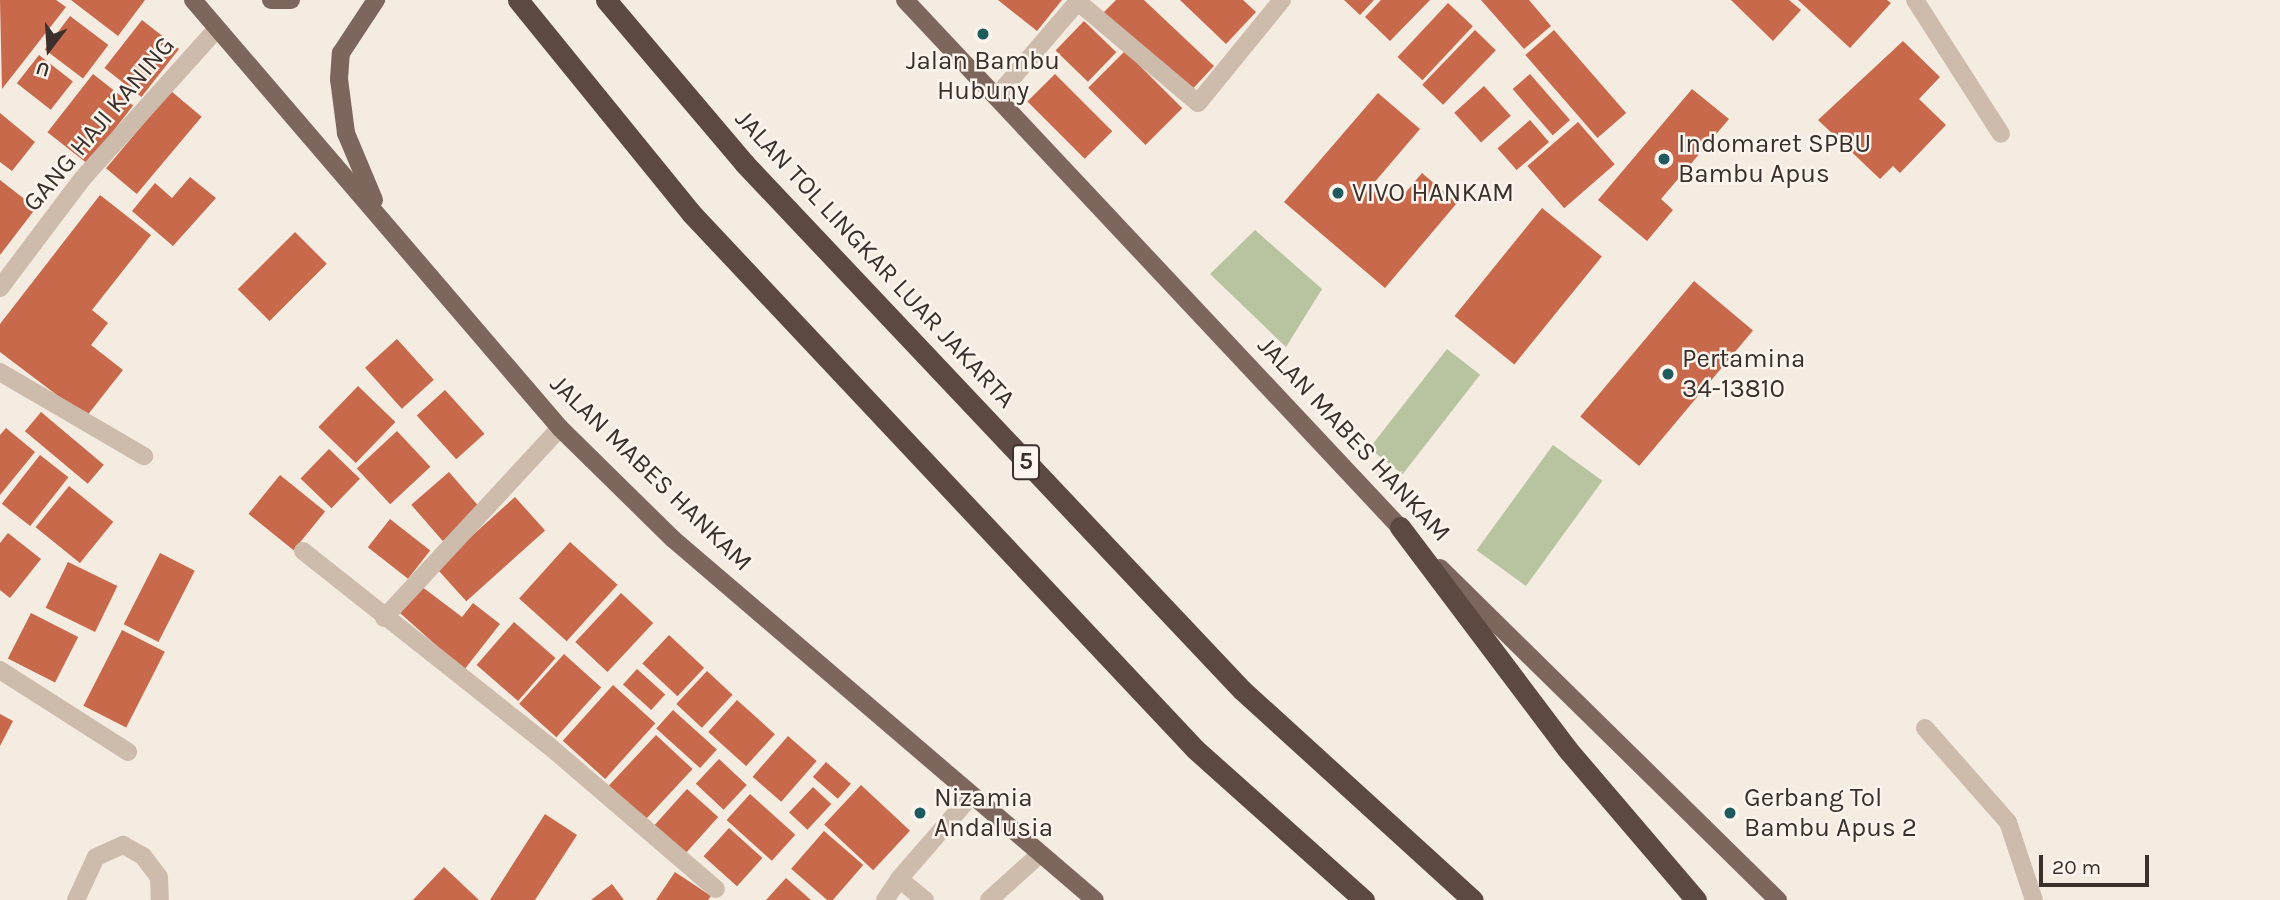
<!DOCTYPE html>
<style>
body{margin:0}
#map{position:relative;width:2280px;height:900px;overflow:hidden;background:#f4ebe1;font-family:Karla,sans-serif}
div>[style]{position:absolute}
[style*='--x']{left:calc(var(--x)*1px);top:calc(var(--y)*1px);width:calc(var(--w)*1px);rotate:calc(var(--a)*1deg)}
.green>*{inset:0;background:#b8c4a0;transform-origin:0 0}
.building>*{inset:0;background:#c8694b;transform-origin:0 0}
.service>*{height:18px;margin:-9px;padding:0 9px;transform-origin:9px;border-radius:9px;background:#cdbbac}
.minor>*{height:18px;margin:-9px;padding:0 9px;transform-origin:9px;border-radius:9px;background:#cdbbac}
.primary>*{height:18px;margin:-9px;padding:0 9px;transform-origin:9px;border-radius:9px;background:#7d675c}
.motorway>*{height:21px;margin:-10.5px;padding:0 10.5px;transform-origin:10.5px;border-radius:10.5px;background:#5c4a42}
.dots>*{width:19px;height:19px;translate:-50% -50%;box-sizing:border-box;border:4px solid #fbf5ee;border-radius:50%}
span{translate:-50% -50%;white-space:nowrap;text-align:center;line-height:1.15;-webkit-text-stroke:5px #fbf5ee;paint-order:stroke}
.shield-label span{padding:2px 5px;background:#fbf5ee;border:2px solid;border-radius:5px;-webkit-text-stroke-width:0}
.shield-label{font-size:24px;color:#3b302b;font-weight:700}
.poi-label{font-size:26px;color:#3b302b}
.left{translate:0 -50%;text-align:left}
.street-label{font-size:26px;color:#3b302b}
.north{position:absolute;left:14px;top:14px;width:70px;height:70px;-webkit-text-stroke:5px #fbf5ee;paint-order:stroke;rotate:197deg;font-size:19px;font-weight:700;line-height:28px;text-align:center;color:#3b302b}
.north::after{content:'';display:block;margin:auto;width:24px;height:32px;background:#3b302b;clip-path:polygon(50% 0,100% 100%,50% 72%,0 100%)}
.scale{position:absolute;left:2039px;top:855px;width:110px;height:32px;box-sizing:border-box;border:4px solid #3b302b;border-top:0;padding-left:9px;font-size:21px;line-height:24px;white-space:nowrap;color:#3b302b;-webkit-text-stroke:5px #fbf5ee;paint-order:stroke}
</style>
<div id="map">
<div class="green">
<i style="clip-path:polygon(1255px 230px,1322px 289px,1286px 347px,1210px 274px)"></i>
<i style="left:1447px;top:349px;width:42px;height:126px;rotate:38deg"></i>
<i style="left:1553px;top:445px;width:61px;height:130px;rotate:36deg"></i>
</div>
<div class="building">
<i style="clip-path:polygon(0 0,56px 0,66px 7px,2px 89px)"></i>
<i style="clip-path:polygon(71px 0,145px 0,118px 36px)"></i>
<i style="clip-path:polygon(998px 0,1062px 0,1037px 31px)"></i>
<i style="clip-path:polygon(1116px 0,1144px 0,1214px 66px,1186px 96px,1102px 14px)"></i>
<i style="clip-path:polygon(1180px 0,1243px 0,1256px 12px,1226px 44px)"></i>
<i style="clip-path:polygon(1344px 0,1374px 0,1360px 15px)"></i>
<i style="clip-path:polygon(1381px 0,1430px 0,1390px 41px,1365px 17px)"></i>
<i style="clip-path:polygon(1481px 0,1529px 0,1551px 26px,1524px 49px)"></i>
<i style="clip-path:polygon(1731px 0,1789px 0,1801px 10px,1773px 41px)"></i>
<i style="clip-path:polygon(1798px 0,1887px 0,1891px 3px,1850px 48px)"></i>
<i style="left:1448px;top:3px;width:34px;height:74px;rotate:43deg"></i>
<i style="left:70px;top:16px;width:48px;height:42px;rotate:37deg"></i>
<i style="left:142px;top:20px;width:47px;height:61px;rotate:38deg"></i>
<i style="left:1084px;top:21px;width:45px;height:41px;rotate:44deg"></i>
<i style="left:1475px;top:30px;width:29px;height:76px;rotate:44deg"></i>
<i style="left:1554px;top:30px;width:110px;height:38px;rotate:49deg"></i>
<i style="clip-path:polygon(1903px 41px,1940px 77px,1919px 99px,1946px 125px,1900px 173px,1893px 166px,1880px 179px,1818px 120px)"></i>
<i style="left:1125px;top:51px;width:81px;height:52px;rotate:45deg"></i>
<i style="left:39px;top:55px;width:43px;height:36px;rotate:38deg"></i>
<i style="left:93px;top:74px;width:51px;height:74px;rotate:38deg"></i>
<i style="left:1055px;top:74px;width:81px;height:39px;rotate:45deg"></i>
<i style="left:1530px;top:74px;width:61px;height:23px;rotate:49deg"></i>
<i style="left:1484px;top:86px;width:40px;height:40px;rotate:48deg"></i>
<i style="clip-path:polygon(1692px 89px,1729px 119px,1661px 199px,1673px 210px,1647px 241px,1598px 200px)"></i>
<i style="left:171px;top:91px;width:40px;height:101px;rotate:40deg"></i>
<i style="clip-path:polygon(1378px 93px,1420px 129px,1373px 184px,1396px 204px,1422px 173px,1457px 203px,1385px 288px,1284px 202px)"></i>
<i style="clip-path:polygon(0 113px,35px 142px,12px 171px,0 162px)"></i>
<i style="left:1530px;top:120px;width:29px;height:43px;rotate:49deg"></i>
<i style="left:1578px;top:122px;width:56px;height:67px;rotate:49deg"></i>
<i style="clip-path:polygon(190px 177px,216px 198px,173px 246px,132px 211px,155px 183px,172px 198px)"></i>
<i style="clip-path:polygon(0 180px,36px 208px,0 255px)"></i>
<i style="clip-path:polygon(100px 195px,151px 235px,92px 310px,108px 323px,91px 345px,123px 370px,86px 417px,0 352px,0 324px)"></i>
<i style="left:1542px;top:208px;width:77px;height:139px;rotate:39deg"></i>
<i style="left:295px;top:232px;width:45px;height:81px;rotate:45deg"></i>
<i style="left:1694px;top:281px;width:77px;height:177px;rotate:40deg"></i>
<i style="left:397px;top:339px;width:55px;height:43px;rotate:48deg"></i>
<i style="left:358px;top:386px;width:52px;height:57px;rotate:44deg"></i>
<i style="left:445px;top:390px;width:59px;height:38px;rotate:48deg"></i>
<i style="left:41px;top:412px;width:82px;height:25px;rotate:40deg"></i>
<i style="clip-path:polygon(6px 428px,35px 452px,0 495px,0 435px)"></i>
<i style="left:397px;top:431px;width:49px;height:55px;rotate:47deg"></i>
<i style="left:329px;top:449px;width:43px;height:41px;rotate:44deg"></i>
<i style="left:40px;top:455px;width:36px;height:62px;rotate:38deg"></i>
<i style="left:449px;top:472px;width:48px;height:50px;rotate:49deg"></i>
<i style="left:280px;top:475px;width:58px;height:50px;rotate:39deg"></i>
<i style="left:69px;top:486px;width:57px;height:53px;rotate:39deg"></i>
<i style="left:515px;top:497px;width:45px;height:106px;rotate:48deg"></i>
<i style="left:390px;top:519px;width:51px;height:36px;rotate:38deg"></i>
<i style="clip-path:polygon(8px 533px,41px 559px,10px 598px,0 590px,0 543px)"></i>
<i style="left:570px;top:542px;width:64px;height:76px;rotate:42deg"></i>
<i style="left:160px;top:553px;width:39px;height:80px;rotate:27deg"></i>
<i style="left:68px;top:562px;width:55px;height:51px;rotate:26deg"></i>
<i style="clip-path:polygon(421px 586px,462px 617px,473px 603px,500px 624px,464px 670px,400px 613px)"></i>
<i style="left:621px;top:593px;width:44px;height:67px;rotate:43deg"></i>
<i style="left:31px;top:613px;width:53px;height:51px;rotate:27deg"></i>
<i style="left:514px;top:622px;width:55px;height:57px;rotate:41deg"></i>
<i style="left:122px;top:630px;width:48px;height:85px;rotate:27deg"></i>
<i style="left:669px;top:635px;width:48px;height:39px;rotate:43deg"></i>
<i style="left:564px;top:654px;width:50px;height:67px;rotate:42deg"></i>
<i style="left:637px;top:669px;width:38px;height:21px;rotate:42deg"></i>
<i style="left:707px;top:671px;width:35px;height:45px;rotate:43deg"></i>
<i style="left:613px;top:685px;width:57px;height:75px;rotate:42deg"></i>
<i style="left:737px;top:700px;width:51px;height:43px;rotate:42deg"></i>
<i style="left:673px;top:710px;width:59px;height:25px;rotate:42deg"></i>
<i style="clip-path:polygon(0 714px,13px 721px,0 746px)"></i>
<i style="left:656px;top:735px;width:50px;height:69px;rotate:43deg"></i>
<i style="left:788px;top:736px;width:38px;height:54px;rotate:41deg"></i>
<i style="left:719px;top:759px;width:38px;height:34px;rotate:43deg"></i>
<i style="left:826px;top:762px;width:33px;height:20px;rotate:41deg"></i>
<i style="left:861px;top:785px;width:67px;height:54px;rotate:43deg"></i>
<i style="left:813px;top:787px;width:25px;height:35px;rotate:43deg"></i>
<i style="left:687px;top:789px;width:42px;height:49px;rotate:42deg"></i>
<i style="left:750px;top:794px;width:61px;height:35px;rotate:42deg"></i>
<i style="clip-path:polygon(545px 814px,577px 835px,535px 900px,490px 900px)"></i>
<i style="left:729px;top:828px;width:45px;height:38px;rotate:42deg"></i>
<i style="left:824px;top:831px;width:52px;height:50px;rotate:41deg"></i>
<i style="clip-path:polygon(444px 867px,479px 900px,413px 900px)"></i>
<i style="clip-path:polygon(675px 872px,711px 896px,708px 900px,656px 900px)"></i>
<i style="clip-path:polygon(786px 878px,811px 900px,766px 900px)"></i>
<i style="clip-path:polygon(612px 884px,624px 900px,591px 900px)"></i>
</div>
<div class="service">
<i style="--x:1925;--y:728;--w:125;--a:48.6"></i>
<i style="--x:2008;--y:822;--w:82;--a:71.6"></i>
<i style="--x:76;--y:900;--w:47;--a:-65.1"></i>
<i style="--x:96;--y:857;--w:30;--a:-24"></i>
<i style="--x:123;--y:845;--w:23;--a:29"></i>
<i style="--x:143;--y:856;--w:26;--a:53"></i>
<i style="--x:159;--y:877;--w:23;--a:88"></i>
<i style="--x:885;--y:900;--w:25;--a:-56"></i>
<i style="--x:925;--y:900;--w:33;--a:-141"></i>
<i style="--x:899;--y:879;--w:110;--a:-49.1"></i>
<i style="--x:989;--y:900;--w:67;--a:-42"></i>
</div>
<div class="minor">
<i style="--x:1915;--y:0;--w:159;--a:57.3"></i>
<i style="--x:1077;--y:1;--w:158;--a:40.1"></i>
<i style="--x:1198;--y:103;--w:133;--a:-50.8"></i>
<i style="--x:996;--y:97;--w:128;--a:-49.4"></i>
<i style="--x:0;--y:288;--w:138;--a:-53"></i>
<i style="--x:83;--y:178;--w:199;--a:-48.1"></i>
<i style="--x:0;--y:372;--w:167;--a:30.3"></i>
<i style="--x:303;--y:551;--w:313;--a:38.4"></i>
<i style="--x:548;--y:745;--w:221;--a:40.6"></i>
<i style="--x:384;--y:618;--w:259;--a:-47.2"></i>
<i style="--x:0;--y:670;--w:152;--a:32.6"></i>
</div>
<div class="primary">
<i style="--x:193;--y:0;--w:564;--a:49.39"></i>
<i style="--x:560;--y:428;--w:158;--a:44.5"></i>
<i style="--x:673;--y:539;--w:555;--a:40.55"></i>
<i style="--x:271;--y:0;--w:20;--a:0"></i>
<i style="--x:905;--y:0;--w:735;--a:46.82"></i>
<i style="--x:374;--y:200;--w:73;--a:-112.7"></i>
<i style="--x:346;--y:133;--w:54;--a:-97.4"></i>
<i style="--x:339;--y:79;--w:26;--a:-86"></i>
<i style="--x:341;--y:53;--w:64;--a:-56.6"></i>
<i style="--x:1440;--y:568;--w:474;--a:44.5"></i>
</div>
<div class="motorway">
<i style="--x:518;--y:0;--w:274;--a:50.9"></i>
<i style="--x:691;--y:213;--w:736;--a:46.76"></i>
<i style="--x:1195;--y:749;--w:227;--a:41.8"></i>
<i style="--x:606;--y:0;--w:214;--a:49.7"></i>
<i style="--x:744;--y:163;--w:725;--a:46.62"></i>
<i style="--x:1242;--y:690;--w:312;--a:42.3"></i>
<i style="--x:1400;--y:527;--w:279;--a:53"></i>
<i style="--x:1568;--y:750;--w:197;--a:49.5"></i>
</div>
<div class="dots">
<i style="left:983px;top:34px;background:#1f5a5e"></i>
<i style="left:1664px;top:159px;background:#1f5a5e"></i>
<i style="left:1338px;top:193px;background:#1f5a5e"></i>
<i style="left:1668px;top:374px;background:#1f5a5e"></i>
<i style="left:920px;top:813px;background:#1f5a5e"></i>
<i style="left:1730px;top:813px;background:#1f5a5e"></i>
</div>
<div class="shield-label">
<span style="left:1026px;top:462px">5</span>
</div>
<div class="poi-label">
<span style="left:983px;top:76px">Jalan Bambu<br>Hubuny</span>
<span class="left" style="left:1678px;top:159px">Indomaret SPBU<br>Bambu Apus</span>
<span class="left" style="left:1352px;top:193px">VIVO HANKAM</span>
<span class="left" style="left:1682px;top:374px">Pertamina<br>34-13810</span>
<span class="left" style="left:934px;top:813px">Nizamia<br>Andalusia</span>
<span class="left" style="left:1744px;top:813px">Gerbang Tol<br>Bambu Apus 2</span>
</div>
<div class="street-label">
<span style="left:99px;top:124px;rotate:-50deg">GANG HAJI KANING</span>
<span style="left:875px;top:259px;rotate:47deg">JALAN TOL LINGKAR LUAR JAKARTA</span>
<span style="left:1354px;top:439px;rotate:47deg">JALAN MABES HANKAM</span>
<span style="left:651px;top:473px;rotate:44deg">JALAN MABES HANKAM</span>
</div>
<div class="north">U</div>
<div class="scale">20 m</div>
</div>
